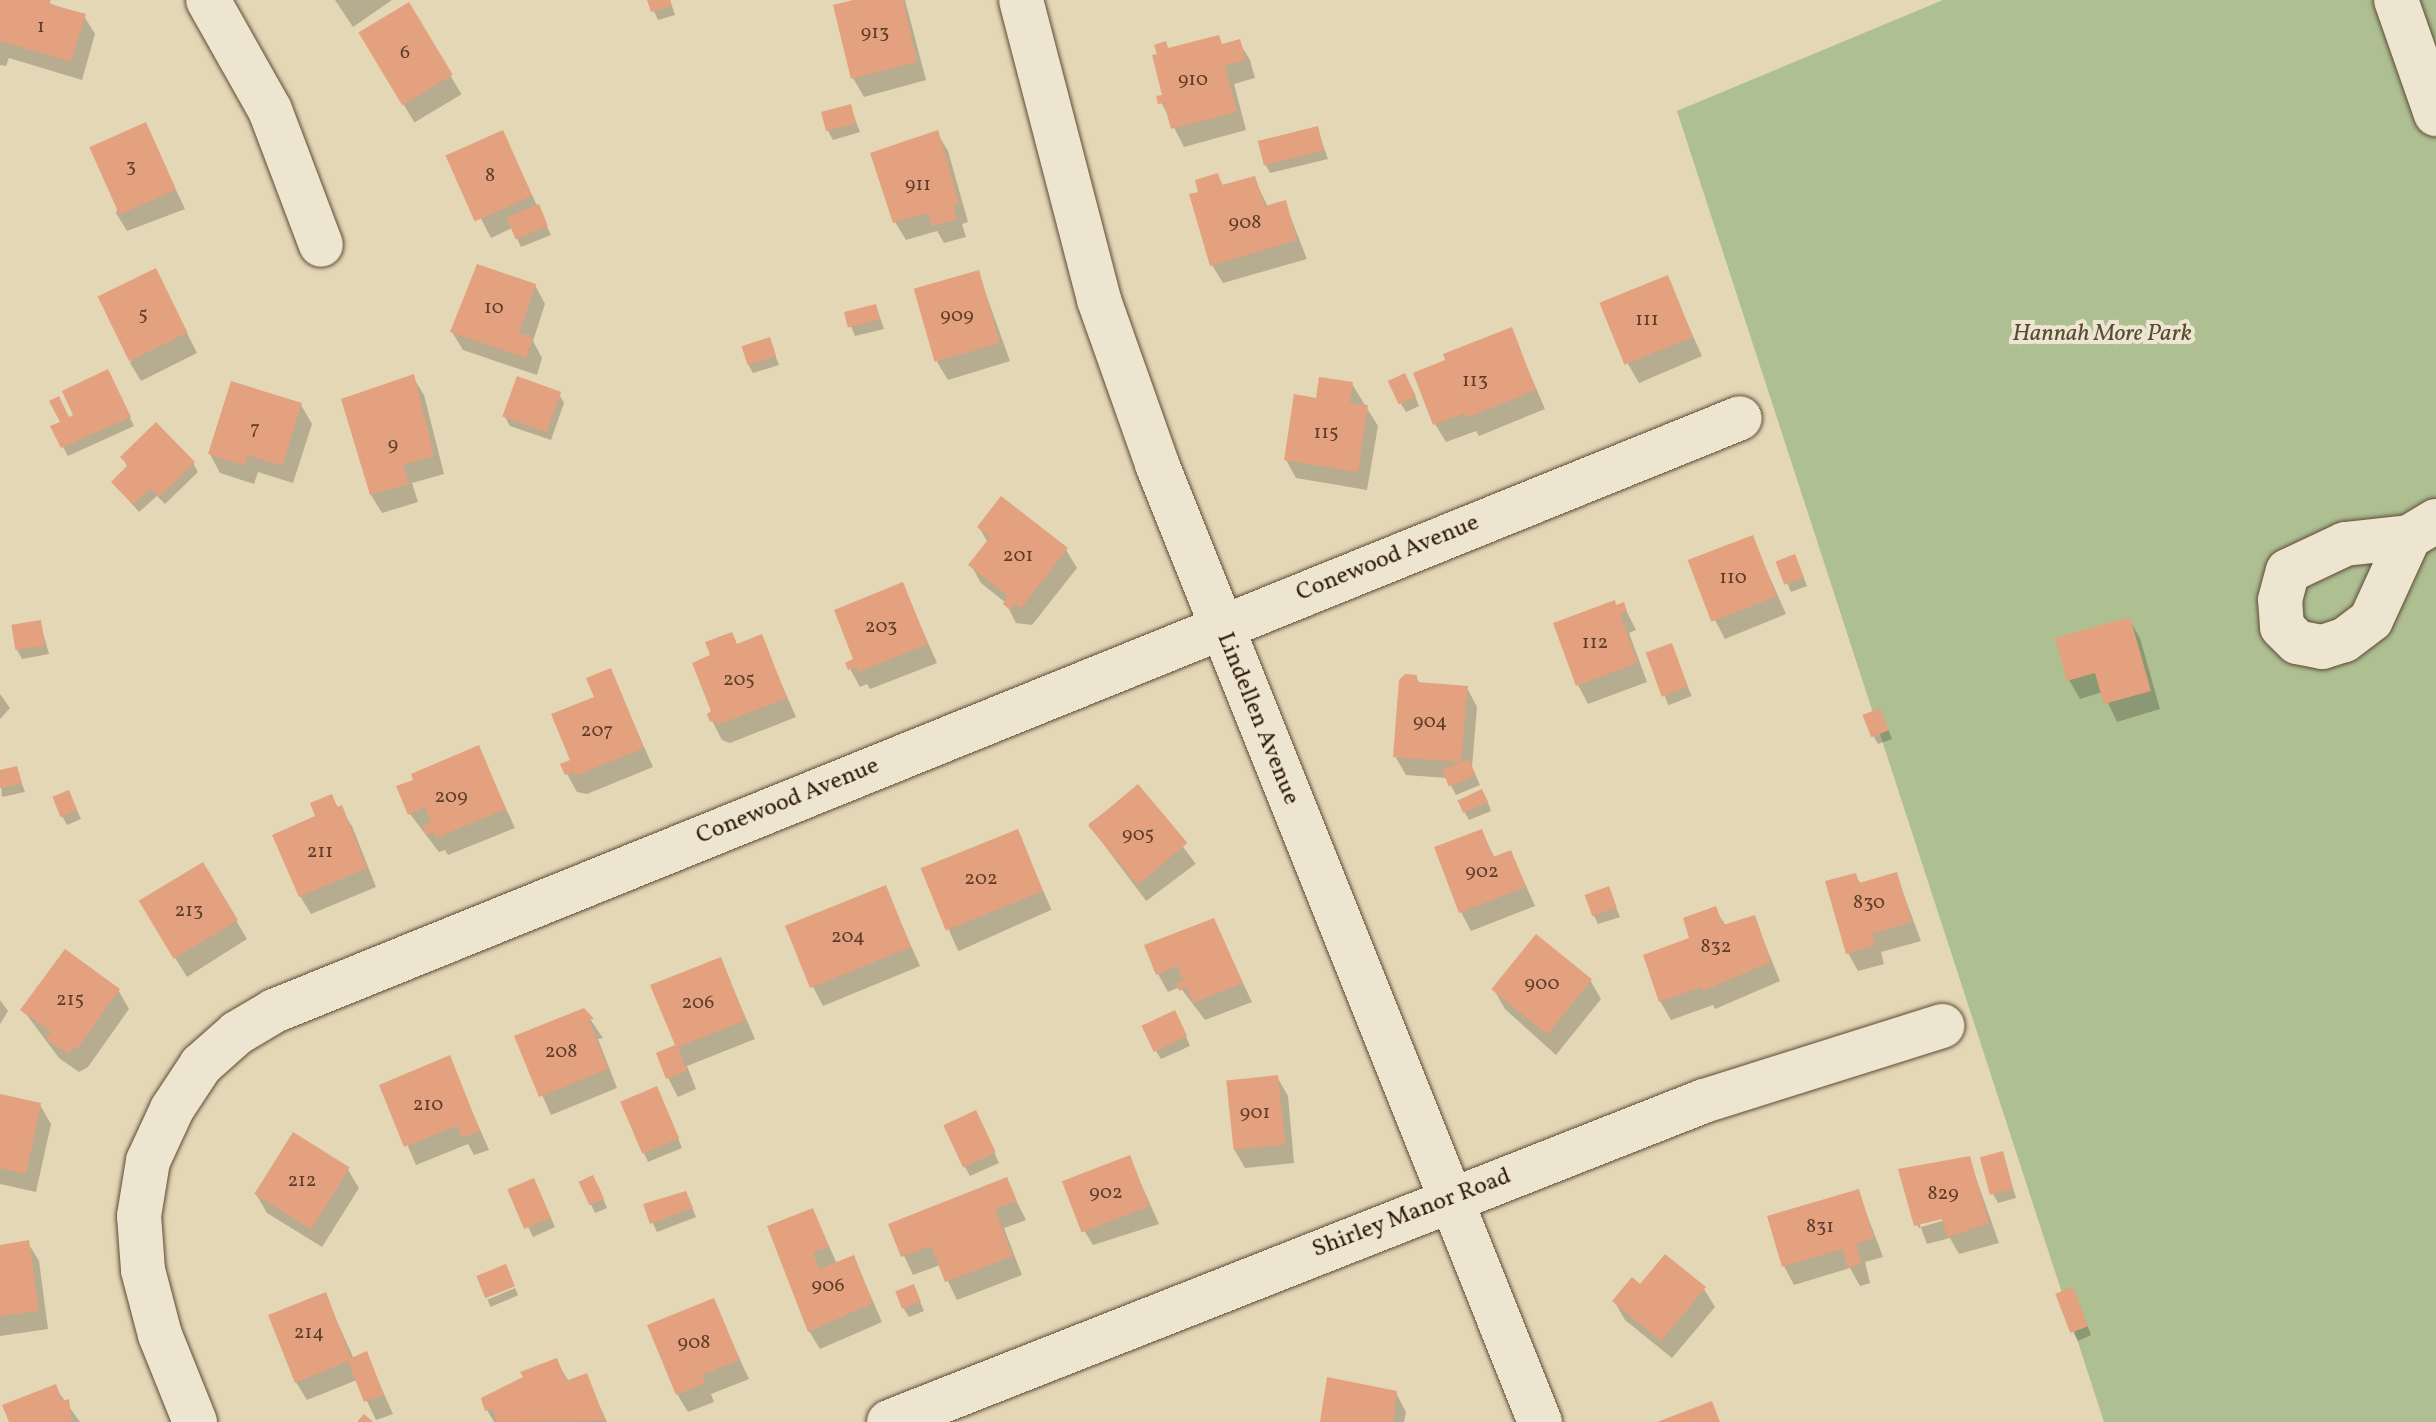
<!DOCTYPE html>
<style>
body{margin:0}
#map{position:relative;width:2436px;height:1422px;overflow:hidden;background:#e4d7b5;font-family:Vollkorn,serif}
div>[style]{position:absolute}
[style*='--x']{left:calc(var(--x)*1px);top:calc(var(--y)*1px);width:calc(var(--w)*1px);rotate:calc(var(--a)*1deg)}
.green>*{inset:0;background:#aebf92}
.shadow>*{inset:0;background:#0003;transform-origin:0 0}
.building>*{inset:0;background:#e3a17f;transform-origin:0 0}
.roads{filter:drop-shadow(0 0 2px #5e4b38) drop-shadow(0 0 2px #5e4b38)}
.minor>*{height:44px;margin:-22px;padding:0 22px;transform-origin:22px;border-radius:22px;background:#ede5cf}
span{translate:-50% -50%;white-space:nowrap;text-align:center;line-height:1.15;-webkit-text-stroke:8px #ede5cf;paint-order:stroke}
.number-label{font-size:20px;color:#5e3d2a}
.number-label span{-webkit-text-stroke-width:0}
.park-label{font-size:24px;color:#574d36;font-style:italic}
.street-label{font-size:24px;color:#321c0e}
</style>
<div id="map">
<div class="green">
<i style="clip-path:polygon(1943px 0,2436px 0,2436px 1422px,2104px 1422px,1677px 111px)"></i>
</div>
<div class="shadow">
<i style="clip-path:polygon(0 0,41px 0,84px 16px,95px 34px,82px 80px,9px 58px,6px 66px,0 65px)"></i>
<i style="clip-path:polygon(335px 0,392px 0,353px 27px)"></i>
<i style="clip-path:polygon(649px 0,670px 0,675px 15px,658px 20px)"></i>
<i style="clip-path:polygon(861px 0,905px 0,926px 80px,864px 97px,853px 78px)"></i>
<i style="left:408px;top:5px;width:104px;height:55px;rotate:59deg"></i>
<i style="clip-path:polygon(1218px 37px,1223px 46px,1239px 42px,1250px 60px,1255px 78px,1234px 84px,1246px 130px,1184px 147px,1159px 98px,1165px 97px,1169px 50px)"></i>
<i style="clip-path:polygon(850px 106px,860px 132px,833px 140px,828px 131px)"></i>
<i style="clip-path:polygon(145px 125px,185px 209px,127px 231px,116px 213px)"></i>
<i style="clip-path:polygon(1317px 128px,1328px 159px,1270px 173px,1265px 164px)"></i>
<i style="clip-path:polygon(502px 132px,551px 235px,521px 247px,512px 228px,491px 238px,449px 157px)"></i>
<i style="clip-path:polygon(937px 133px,948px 151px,968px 222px,962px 224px,966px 237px,944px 243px,937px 231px,906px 240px,895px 222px)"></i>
<i style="clip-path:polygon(1217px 175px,1224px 187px,1254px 178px,1268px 207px,1285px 203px,1307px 259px,1223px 283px,1212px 265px)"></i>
<i style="clip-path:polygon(978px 272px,1010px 361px,948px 380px,937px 362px)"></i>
<i style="clip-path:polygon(1667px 278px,1702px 356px,1639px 383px,1628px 364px)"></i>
<i style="clip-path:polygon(535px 285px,545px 304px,533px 341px,542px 358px,537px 375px,463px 350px,452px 332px)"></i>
<i style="clip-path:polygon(165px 289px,197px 353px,141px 381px,130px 363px)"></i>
<i style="clip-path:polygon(876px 306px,884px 329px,855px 336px,846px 314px)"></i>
<i style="clip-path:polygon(1511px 330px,1545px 409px,1479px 436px,1476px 431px,1446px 442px,1435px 424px,1448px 361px)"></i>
<i style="clip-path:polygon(769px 339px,779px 365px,753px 373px,748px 364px)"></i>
<i style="clip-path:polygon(413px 377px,424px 395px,444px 474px,412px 483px,418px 502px,382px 513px,371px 495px,344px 400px)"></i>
<i style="clip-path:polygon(112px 380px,134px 426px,68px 456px,63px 447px,69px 419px)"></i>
<i style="clip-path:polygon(1352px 384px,1378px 426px,1367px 490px,1296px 478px,1286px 460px,1317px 400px)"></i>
<i style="clip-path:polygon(1410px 384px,1419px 406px,1406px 412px,1401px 404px)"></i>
<i style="clip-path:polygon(559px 394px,564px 403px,551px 440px,510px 426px,505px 417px)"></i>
<i style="clip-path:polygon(301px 405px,312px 424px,293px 483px,258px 472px,254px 484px,220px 473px,210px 454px)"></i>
<i style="clip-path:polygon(122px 457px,193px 463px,198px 472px,165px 504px,157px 496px,139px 512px,113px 482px,127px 466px)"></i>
<i style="clip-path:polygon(979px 527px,1066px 550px,1077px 568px,1032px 625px,1016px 623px,1006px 603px,981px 583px,971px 565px,988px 543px)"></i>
<i style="clip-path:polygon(1752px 537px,1786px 614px,1725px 639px,1715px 620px)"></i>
<i style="clip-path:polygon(1779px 563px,1799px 566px,1807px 586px,1791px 592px)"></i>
<i style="clip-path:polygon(902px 584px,937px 663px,870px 689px,867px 684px,860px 687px,850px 669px)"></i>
<i style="clip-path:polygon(1623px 604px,1636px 630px,1629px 633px,1647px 682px,1588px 704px,1578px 685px,1616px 607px)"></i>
<i style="clip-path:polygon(2129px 619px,2140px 638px,2160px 709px,2117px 722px,2103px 692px,2080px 699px,2069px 680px)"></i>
<i style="clip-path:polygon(40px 622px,49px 654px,22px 659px,17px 650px)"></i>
<i style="clip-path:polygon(761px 637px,796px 717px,730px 743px,722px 740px,709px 715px,738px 646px)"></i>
<i style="left:1671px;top:645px;width:55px;height:25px;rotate:68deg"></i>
<i style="clip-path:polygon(610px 670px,653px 767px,587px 794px,577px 792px,567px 774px)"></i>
<i style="clip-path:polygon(1416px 677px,1420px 684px,1467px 688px,1477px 707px,1472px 767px,1480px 785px,1456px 795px,1447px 778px,1406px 775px,1395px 756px)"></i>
<i style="clip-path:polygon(0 694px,10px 708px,0 719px)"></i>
<i style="clip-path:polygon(1880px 710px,1892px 739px,1878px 744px,1873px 735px)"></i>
<i style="clip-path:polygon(478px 748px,515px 828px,448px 855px,445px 850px,439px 852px,410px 814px)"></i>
<i style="clip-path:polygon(16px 768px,25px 792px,2px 797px,0 772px)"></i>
<i style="left:1138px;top:787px;width:96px;height:62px;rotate:53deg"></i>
<i style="clip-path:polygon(331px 797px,352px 826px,376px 887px,311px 914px,300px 896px,318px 817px)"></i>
<i style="clip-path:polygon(1487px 800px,1491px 811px,1469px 820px,1464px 811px)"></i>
<i style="clip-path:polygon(73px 801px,81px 819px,67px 825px,62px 816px)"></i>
<i style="clip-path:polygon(1481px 831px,1495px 858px,1511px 852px,1535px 906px,1471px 931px,1461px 912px)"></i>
<i style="left:1017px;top:832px;width:85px;height:102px;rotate:66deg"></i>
<i style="clip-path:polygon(203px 865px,247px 939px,187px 977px,152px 921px)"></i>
<i style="clip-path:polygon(1896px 874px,1921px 941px,1881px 952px,1884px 964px,1858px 971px,1848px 953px,1855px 875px,1861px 884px)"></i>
<i style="clip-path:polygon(885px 888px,920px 966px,823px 1006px,813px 987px)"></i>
<i style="clip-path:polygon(1608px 888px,1620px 917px,1598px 924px,1594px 916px)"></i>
<i style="clip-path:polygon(1715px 909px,1726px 926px,1754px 917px,1780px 981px,1715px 1009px,1713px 1005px,1671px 1020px,1660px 1001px,1692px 940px)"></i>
<i style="clip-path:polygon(1213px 920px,1252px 1002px,1205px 1020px,1180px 987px,1168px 992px,1158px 974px)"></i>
<i style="clip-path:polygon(720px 959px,755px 1039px,687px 1066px,696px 1089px,678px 1097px,668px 1078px,678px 1046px)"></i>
<i style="clip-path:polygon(1590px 980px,1601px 999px,1556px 1055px,1505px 1009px,1494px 990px)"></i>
<i style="clip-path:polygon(118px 990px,129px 1009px,88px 1067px,79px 1072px,59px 1058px,23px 1010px)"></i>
<i style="clip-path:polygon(0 1000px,8px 1011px,0 1024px)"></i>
<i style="clip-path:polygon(584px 1010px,603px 1038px,598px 1039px,617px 1088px,551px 1115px,516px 1037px)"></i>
<i style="clip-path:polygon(1179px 1021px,1190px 1046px,1161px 1059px,1156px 1051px)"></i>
<i style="clip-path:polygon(449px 1058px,489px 1150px,474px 1155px,468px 1144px,416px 1165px,382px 1086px)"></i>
<i style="clip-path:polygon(1277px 1077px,1288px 1096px,1294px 1163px,1245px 1168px,1234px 1149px)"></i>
<i style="clip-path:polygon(0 1096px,40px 1105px,51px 1124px,36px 1192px,0 1184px)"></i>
<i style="clip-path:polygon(661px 1097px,682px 1148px,648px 1162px,644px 1153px)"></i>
<i style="clip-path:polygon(980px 1121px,999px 1163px,970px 1176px,965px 1167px)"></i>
<i style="clip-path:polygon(2002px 1153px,2016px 1198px,1998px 1203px,1993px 1194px)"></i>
<i style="clip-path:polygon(1129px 1157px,1159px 1224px,1093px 1245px,1082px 1227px)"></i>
<i style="clip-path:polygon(evenodd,1969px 1158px,1999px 1243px,1959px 1254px,1950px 1238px,1927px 1244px,1900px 1171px,1969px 1158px,1951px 1214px,1952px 1218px,1918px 1228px,1918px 1223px,1951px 1214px)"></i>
<i style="clip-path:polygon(348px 1170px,359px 1188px,322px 1247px,267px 1213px,256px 1194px)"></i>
<i style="clip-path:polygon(1006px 1180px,1026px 1220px,1004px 1228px,1022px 1275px,957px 1300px,940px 1265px,913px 1275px,890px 1226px)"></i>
<i style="clip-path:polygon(581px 1182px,598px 1186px,607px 1208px,595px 1213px)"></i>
<i style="clip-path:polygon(538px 1189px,555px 1227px,533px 1237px,511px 1191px)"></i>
<i style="clip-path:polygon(1858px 1191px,1883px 1257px,1865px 1262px,1870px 1283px,1860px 1286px,1850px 1268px,1794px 1285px,1784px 1266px)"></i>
<i style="clip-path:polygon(690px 1202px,696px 1217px,657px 1232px,645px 1206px)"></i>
<i style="clip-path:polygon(813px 1210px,837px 1264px,854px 1258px,882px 1322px,820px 1349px,809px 1331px)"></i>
<i style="clip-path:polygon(28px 1243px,39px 1261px,48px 1329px,0 1336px,0 1247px)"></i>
<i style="clip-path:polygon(1640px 1286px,1704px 1289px,1715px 1307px,1672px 1358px,1625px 1320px,1614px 1301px)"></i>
<i style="clip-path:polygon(914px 1287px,924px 1311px,909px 1317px,904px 1309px)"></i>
<i style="left:515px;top:1288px;width:8px;height:30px;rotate:67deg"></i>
<i style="clip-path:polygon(325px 1295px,354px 1359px,366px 1354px,393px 1414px,376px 1420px,357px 1380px,307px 1400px,296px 1382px)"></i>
<i style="clip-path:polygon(2077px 1298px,2091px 1335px,2078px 1341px,2073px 1332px)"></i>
<i style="clip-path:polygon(713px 1301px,749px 1379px,711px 1394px,714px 1402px,688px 1412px,677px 1394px)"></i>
<i style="clip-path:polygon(556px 1360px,569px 1382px,586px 1376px,607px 1422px,494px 1422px,487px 1410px)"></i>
<i style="clip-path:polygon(55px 1387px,80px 1422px,11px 1422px)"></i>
<i style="clip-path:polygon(1396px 1393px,1406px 1412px,1404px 1422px,1322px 1422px)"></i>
</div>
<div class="building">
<i style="clip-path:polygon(0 0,51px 0,49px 4px,86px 14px,71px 62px,0 41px)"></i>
<i style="clip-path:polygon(647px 0,670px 0,672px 6px,651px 12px)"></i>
<i style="clip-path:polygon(853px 0,903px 0,917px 62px,851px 79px,833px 5px)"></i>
<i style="left:409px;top:2px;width:85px;height:59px;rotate:59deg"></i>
<i style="clip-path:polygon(1219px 35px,1222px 44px,1240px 39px,1246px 60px,1225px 66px,1237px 112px,1171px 129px,1164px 103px,1158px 104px,1156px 96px,1162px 95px,1152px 55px,1157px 54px,1154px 45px,1166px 41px,1168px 48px)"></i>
<i style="left:851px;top:104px;width:20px;height:31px;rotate:75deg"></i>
<i style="left:146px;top:122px;width:74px;height:62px;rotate:66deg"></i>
<i style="left:1318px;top:126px;width:25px;height:62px;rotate:76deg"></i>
<i style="left:503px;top:130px;width:72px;height:63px;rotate:66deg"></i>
<i style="clip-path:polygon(938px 130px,959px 203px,953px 205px,957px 219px,932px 226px,928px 213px,893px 223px,870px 153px)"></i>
<i style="clip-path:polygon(1218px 173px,1222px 185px,1255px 176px,1265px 206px,1286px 200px,1297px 240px,1210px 266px,1189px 194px,1198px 192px,1195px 180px)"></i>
<i style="left:539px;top:204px;width:24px;height:35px;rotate:68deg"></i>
<i style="clip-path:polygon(477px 264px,536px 284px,519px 333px,533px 338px,526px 358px,450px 332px)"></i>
<i style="left:156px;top:268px;width:72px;height:65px;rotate:64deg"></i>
<i style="left:979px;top:270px;width:76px;height:68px;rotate:74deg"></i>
<i style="left:1668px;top:275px;width:67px;height:74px;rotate:68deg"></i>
<i style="left:876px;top:304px;width:16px;height:33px;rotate:76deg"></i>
<i style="clip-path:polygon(1512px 327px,1536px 390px,1466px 418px,1464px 413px,1433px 425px,1413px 373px,1445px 360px,1443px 354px)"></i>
<i style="left:770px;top:337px;width:20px;height:30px;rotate:72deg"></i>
<i style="clip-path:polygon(108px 369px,131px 417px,61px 448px,50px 426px,60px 422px,49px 401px,59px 396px,69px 417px,73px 415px,62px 391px)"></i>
<i style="left:1405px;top:373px;width:26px;height:19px;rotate:65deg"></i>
<i style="clip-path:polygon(414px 374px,434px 456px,403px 465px,409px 484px,370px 495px,341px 399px)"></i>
<i style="left:517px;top:376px;width:47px;height:43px;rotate:20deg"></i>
<i style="clip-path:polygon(1319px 377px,1353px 382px,1350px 403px,1368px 405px,1358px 472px,1284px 460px,1294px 394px,1316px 398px)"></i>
<i style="clip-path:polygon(231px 381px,302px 403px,282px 466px,248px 455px,244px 466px,208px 454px)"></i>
<i style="clip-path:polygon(156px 422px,195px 462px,159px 497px,151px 488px,133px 505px,111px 482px,128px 465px,120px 457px)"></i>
<i style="clip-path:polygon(1001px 496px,1068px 548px,1021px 608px,1015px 604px,1010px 610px,1003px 604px,1008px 596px,968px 565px,990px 537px,977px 527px)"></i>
<i style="left:1753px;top:535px;width:66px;height:70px;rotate:69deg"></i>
<i style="left:1795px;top:554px;width:25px;height:21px;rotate:69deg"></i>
<i style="clip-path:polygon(903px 582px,928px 644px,858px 672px,856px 667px,848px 670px,845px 663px,853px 659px,834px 610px)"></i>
<i style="clip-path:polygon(1615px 600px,1616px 605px,1624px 602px,1627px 611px,1620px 614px,1638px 663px,1576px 686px,1553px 623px)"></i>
<i style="clip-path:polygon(2130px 617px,2151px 691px,2104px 704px,2095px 673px,2067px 681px,2055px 638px)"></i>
<i style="left:41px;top:620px;width:26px;height:30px;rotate:81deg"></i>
<i style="clip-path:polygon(732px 632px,737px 644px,762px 634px,787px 698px,717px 725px,715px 720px,710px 722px,707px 714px,711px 711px,692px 663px,710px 655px,705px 642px)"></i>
<i style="left:1672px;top:643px;width:47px;height:28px;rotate:70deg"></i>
<i style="clip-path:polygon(611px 668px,644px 748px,575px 776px,573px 772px,565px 775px,560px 764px,570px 760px,551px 714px,594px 697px,586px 678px)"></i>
<i style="clip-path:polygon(1405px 674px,1417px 675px,1417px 682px,1468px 686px,1461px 762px,1393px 757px,1399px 680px)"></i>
<i style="left:1880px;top:708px;width:24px;height:19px;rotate:68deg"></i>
<i style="clip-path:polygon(479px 745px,506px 809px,436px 838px,433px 832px,426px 835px,423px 826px,431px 822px,425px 807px,408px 815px,396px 786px,413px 780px,411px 774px)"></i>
<i style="left:1469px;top:759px;width:18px;height:29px;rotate:68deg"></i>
<i style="clip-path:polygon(17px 766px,22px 783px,0 788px,0 770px)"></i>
<i style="left:1138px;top:784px;width:77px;height:65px;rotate:50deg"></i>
<i style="left:1482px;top:789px;width:14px;height:27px;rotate:65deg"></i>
<i style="left:69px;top:790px;width:22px;height:18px;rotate:68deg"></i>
<i style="clip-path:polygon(332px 794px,337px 807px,342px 805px,367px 868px,299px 897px,272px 835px,315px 816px,310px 803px)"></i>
<i style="left:1018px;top:829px;width:67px;height:105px;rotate:68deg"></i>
<i style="clip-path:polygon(1482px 829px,1493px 857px,1511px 850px,1526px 887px,1459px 913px,1434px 847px)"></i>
<i style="left:203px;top:862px;width:68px;height:75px;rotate:59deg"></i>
<i style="clip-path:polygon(1897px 872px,1912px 922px,1872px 934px,1875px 945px,1846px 954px,1825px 881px,1856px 873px,1859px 883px)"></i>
<i style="left:886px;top:885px;width:67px;height:109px;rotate:68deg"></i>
<i style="left:1609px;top:886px;width:23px;height:26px;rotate:70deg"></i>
<i style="clip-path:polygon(1716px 906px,1723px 925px,1755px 915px,1771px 962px,1703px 991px,1701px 987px,1659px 1002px,1643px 955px,1689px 938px,1683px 918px)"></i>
<i style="clip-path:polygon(1214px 918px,1243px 983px,1193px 1003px,1187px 987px,1179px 991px,1176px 983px,1183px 980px,1178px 966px,1156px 975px,1144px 945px)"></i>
<i style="left:1536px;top:934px;width:72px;height:71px;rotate:39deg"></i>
<i style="clip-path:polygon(65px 949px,120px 989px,77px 1049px,73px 1047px,68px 1054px,46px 1039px,51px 1032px,20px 1010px)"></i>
<i style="clip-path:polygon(721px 957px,746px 1020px,678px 1047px,687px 1071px,666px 1079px,656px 1053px,675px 1045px,650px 985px)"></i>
<i style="clip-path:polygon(584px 1008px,594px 1019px,589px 1020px,608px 1069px,539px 1097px,514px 1036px)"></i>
<i style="left:1175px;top:1010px;width:29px;height:37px;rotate:65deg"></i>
<i style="clip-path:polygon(450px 1055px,480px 1131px,462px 1138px,457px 1126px,404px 1147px,379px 1085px)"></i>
<i style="left:1278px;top:1075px;width:70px;height:52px;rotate:84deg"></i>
<i style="left:657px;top:1086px;width:57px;height:40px;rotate:67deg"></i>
<i style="clip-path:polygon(0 1094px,41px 1103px,26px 1174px,0 1168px)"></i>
<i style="left:976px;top:1110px;width:47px;height:36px;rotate:65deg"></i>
<i style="left:293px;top:1132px;width:67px;height:73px;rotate:32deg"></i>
<i style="left:2003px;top:1151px;width:39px;height:24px;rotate:75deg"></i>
<i style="left:1130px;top:1155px;width:55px;height:73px;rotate:69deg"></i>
<i style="clip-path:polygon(1970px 1156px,1989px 1224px,1947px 1237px,1942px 1219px,1914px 1226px,1898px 1169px)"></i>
<i style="left:593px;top:1175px;width:26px;height:16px;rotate:65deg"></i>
<i style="clip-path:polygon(1007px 1177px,1017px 1201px,995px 1209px,1013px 1256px,945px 1282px,931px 1246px,901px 1257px,888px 1224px)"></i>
<i style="left:534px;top:1178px;width:43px;height:29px;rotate:67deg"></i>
<i style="clip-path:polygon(1859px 1189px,1874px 1238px,1856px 1244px,1861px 1264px,1848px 1268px,1842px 1249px,1782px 1267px,1767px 1216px)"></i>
<i style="clip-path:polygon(686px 1191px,693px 1208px,650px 1224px,643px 1204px)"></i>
<i style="clip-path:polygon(813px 1208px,829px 1247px,813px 1252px,819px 1269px,854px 1255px,873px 1303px,808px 1332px,767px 1226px)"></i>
<i style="clip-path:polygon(29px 1240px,39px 1311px,0 1316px,0 1245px)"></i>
<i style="clip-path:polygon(1665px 1254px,1706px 1287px,1661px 1341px,1612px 1301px,1632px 1277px,1640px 1284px)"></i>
<i style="left:506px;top:1264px;width:24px;height:32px;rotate:68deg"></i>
<i style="left:914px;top:1284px;width:19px;height:20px;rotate:69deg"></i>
<i style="left:2073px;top:1287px;width:42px;height:19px;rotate:69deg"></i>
<i style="clip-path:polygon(326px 1292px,351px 1358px,367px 1351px,384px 1395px,364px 1402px,348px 1361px,295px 1383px,268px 1315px)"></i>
<i style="clip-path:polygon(714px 1298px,740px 1360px,702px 1375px,705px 1383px,676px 1395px,647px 1325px)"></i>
<i style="clip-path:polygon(557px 1358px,566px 1381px,587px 1373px,605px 1420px,497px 1422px,492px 1408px,485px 1411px,481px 1398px,523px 1377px,520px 1372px)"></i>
<i style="clip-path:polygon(1327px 1377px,1397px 1391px,1393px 1422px,1320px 1422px)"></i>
<i style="clip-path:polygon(56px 1384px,62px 1401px,69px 1399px,72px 1422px,9px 1422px,2px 1405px)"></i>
<i style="clip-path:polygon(1712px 1401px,1720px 1422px,1657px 1422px)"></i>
<i style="clip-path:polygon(364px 1414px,373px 1422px,357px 1422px)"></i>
</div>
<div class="roads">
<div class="minor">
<i style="--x:208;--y:0;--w:126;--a:60.6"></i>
<i style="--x:270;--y:110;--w:144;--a:69.3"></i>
<i style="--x:1021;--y:0;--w:310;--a:75.4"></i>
<i style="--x:1099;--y:300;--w:174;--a:70.5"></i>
<i style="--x:1157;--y:464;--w:1032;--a:68.21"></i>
<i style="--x:2396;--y:0;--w:121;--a:70.7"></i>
<i style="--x:2409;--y:537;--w:91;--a:114.6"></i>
<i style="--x:2371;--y:620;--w:34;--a:143"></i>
<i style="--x:2344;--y:640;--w:23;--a:162"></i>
<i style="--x:2322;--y:647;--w:25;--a:-169"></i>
<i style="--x:2297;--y:642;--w:21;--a:-135"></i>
<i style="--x:2282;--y:627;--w:27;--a:-94"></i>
<i style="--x:2280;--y:600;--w:30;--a:-75"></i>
<i style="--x:2288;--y:571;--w:63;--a:-25.3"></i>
<i style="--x:2345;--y:544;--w:64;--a:-6.2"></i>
<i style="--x:2409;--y:537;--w:31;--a:-31"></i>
<i style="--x:195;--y:1422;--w:94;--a:-111.9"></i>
<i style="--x:160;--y:1335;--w:67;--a:-104.7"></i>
<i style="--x:143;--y:1270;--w:54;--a:-94.2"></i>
<i style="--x:139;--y:1216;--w:56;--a:-80.7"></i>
<i style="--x:148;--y:1161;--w:57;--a:-65.2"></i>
<i style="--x:172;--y:1109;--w:53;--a:-56.6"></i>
<i style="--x:201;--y:1065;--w:48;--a:-41.6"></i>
<i style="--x:237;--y:1033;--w:43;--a:-30.7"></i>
<i style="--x:274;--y:1011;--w:1581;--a:-22.02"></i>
<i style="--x:889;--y:1422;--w:876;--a:-21.5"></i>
<i style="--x:1704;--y:1101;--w:250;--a:-17.5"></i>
</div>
</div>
<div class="number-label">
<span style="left:41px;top:27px">1</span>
<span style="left:875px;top:33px">913</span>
<span style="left:405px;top:53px">6</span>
<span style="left:1193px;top:80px">910</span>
<span style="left:131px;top:167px">3</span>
<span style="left:490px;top:176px">8</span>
<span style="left:918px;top:185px">911</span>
<span style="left:1245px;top:223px">908</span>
<span style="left:494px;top:308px">10</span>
<span style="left:143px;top:315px">5</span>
<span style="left:957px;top:316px">909</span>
<span style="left:1647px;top:320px">111</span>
<span style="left:1475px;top:381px">113</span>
<span style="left:255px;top:429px">7</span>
<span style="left:1326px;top:433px">115</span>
<span style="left:393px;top:445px">9</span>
<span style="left:1018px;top:556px">201</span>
<span style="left:1733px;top:578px">110</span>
<span style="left:881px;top:627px">203</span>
<span style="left:1595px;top:643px">112</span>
<span style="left:739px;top:680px">205</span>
<span style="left:1430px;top:722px">904</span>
<span style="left:597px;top:731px">207</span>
<span style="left:451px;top:797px">209</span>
<span style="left:1138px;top:835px">905</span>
<span style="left:320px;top:852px">211</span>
<span style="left:1482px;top:872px">902</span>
<span style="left:981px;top:879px">202</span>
<span style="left:1869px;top:903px">830</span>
<span style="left:189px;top:911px">213</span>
<span style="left:848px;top:937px">204</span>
<span style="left:1716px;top:947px">832</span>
<span style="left:1542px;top:984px">900</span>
<span style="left:70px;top:1000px">215</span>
<span style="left:698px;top:1003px">206</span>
<span style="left:561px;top:1052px">208</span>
<span style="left:428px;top:1105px">210</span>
<span style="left:1255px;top:1113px">901</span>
<span style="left:302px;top:1181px">212</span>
<span style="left:1106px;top:1193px">902</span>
<span style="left:1943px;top:1194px">829</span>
<span style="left:1820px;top:1227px">831</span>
<span style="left:828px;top:1286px">906</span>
<span style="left:309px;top:1333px">214</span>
<span style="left:694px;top:1343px">908</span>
</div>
<div class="park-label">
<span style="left:2102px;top:335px">Hannah More Park</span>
</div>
<div class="street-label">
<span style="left:1388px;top:559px;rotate:-22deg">Conewood Avenue</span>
<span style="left:1257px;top:719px;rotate:68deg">Lindellen Avenue</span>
<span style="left:788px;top:802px;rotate:-22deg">Conewood Avenue</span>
<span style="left:1412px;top:1214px;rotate:-21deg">Shirley Manor Road</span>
</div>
</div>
